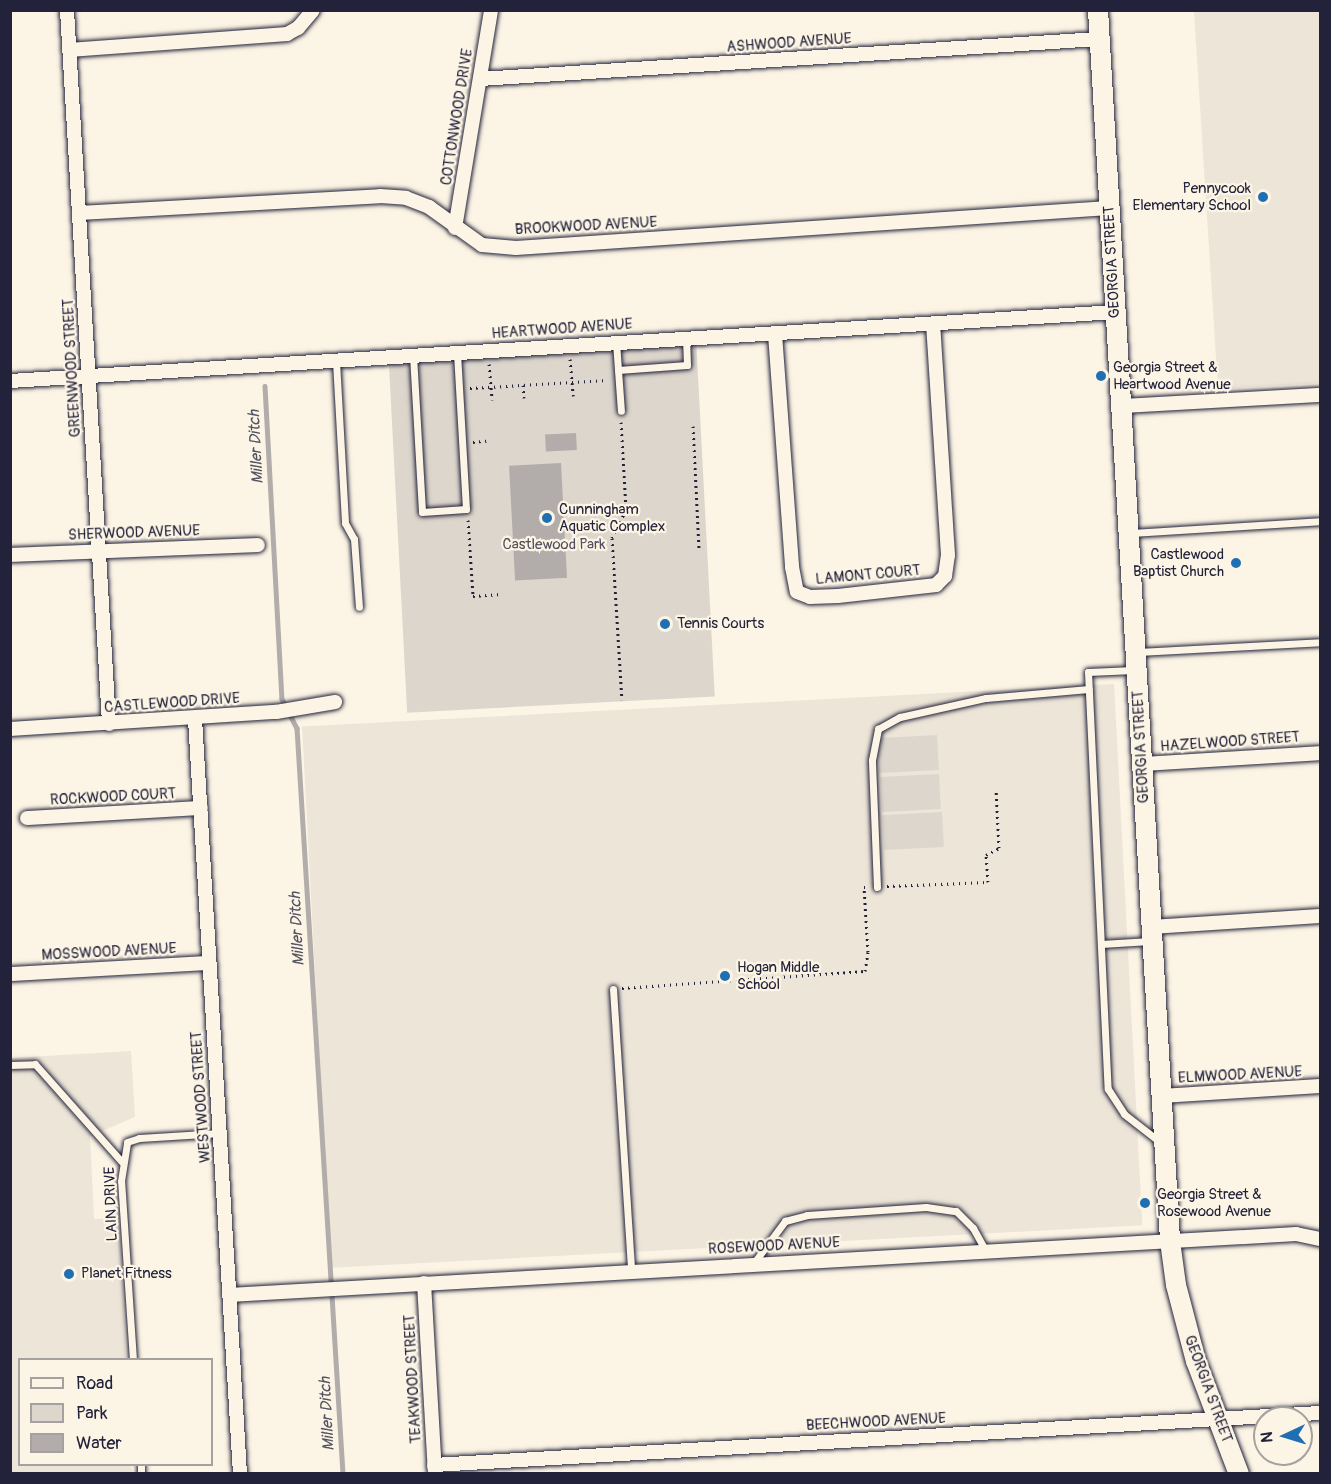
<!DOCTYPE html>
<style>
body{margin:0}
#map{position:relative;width:1331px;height:1484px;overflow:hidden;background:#fcf5e5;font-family:Pangolin,sans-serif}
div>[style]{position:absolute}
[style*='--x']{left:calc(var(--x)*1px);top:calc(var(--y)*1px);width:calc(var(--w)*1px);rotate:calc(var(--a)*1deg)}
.built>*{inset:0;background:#ece5d8;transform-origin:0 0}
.green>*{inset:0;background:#dcd6cc;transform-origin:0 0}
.water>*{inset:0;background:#b2adab;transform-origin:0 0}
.stream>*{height:4.5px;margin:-2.25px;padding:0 2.25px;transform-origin:2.25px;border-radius:2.25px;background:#b2adab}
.path>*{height:3px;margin-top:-1.5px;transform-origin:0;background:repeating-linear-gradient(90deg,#22223b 0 1.5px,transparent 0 6px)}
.roads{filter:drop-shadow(0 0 2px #22223b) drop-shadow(0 0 2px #22223b)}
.service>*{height:7px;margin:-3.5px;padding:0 3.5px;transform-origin:3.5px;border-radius:3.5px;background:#fcf5e5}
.minor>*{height:14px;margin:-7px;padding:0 7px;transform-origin:7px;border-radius:7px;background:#fcf5e5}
.secondary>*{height:20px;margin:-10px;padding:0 10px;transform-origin:10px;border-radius:10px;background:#fcf5e5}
.dots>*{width:16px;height:16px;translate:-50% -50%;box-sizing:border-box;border:3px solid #fcf5e5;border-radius:50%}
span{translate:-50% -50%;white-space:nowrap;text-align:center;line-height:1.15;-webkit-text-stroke:4.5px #fcf5e5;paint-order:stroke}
.street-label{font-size:15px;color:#22223b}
.poi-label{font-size:15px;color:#22223b}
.right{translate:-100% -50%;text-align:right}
.left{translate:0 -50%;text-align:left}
.park-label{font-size:15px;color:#504f5f}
.water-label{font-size:16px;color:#545362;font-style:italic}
.frame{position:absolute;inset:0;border:12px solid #22223b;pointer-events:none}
.legend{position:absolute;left:18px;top:1358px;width:195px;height:108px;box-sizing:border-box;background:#fcf5e5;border:2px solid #a5a1a1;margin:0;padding:8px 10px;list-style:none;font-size:18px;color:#22223b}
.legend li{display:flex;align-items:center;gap:12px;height:30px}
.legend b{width:30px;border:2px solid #a5a1a1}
.north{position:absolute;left:1253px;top:1406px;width:60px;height:60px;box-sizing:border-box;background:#fcf5e5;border:2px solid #a5a1a1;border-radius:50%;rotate:266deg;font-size:16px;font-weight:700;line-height:24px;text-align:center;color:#22223b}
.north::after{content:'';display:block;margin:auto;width:21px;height:27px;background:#1f6fb2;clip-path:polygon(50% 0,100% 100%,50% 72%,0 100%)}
</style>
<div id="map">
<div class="built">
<i style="clip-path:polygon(1194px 11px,1320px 11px,1320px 383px,1218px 389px)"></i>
<i style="left:1114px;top:684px;width:542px;height:813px;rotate:87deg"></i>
<i style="clip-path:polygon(131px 1051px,135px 1117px,90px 1136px,94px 1219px,119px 1218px,126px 1359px,20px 1360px,20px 1464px,131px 1465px,132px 1473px,11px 1474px,11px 1058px)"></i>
</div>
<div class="green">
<i style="left:696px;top:338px;width:359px;height:308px;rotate:87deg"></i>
<i style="left:937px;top:735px;width:35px;height:60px;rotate:87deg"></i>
<i style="left:939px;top:774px;width:35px;height:59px;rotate:87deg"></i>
<i style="left:942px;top:812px;width:35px;height:60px;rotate:87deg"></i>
</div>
<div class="water">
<i style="left:576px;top:433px;width:17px;height:31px;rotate:87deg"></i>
<i style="left:561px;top:463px;width:115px;height:52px;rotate:87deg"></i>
</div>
<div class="stream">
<i style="--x:265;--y:386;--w:313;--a:86.9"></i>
<i style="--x:282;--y:699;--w:33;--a:63"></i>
<i style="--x:297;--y:728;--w:747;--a:86.47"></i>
</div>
<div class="path">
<i style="--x:570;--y:359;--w:37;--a:85"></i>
<i style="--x:489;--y:364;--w:36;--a:85"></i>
<i style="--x:523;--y:385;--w:13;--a:86"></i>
<i style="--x:470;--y:388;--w:138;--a:-3.3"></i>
<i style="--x:621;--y:422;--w:88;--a:86.7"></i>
<i style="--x:626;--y:510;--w:31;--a:117"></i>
<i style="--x:612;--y:538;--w:162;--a:86.5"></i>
<i style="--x:693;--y:426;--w:122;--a:87.2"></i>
<i style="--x:473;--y:442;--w:18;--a:-6"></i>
<i style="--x:468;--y:520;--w:76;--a:86.2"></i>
<i style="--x:473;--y:596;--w:27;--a:-4"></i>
<i style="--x:887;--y:886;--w:101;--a:-2.3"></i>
<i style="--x:988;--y:882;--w:27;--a:-94"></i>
<i style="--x:986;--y:855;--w:15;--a:-28"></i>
<i style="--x:999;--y:848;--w:59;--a:-92.9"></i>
<i style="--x:622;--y:988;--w:244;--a:-4"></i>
<i style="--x:865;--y:971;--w:19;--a:-81"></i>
<i style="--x:868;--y:952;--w:65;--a:-93.5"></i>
<i style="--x:864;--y:887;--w:4;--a:0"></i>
</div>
<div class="roads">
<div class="service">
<i style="--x:616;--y:342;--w:69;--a:85.9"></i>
<i style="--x:413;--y:355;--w:157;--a:86.7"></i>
<i style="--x:422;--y:512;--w:44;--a:-3.9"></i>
<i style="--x:466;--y:509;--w:156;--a:-93.3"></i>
<i style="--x:336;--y:361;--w:162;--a:86.8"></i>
<i style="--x:345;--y:523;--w:18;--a:61"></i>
<i style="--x:354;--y:539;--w:68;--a:85.8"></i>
<i style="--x:618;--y:370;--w:69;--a:-4.1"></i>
<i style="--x:687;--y:365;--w:26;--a:-92"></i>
<i style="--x:1131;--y:533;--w:189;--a:-3.6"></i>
<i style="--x:1138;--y:652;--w:182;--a:-3.1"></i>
<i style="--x:1134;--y:670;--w:46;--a:177.5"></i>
<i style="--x:1088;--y:672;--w:417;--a:87.3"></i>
<i style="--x:1108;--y:1089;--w:30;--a:57"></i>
<i style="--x:1124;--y:1114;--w:46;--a:37.9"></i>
<i style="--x:877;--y:887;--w:127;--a:-92.3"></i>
<i style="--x:872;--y:760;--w:32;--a:-79"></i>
<i style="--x:878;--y:729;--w:25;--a:-29"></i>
<i style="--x:900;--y:717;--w:88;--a:-12.5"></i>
<i style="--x:986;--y:698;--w:103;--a:-5"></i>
<i style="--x:1101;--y:944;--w:49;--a:-3.5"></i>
<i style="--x:613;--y:989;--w:283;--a:86.3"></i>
<i style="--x:10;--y:1065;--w:25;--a:-2"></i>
<i style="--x:35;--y:1064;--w:131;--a:48.4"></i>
<i style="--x:753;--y:1264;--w:54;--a:-53.3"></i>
<i style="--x:785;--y:1221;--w:23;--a:-15"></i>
<i style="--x:807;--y:1215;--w:119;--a:-3.8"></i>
<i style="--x:926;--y:1207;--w:30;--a:8"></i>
<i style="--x:956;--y:1211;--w:24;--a:45"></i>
<i style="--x:973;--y:1228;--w:25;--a:61"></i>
<i style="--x:133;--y:1360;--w:179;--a:-93.8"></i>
<i style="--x:121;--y:1181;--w:39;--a:-81"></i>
<i style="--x:127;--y:1142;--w:13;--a:-18"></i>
<i style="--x:139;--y:1138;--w:81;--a:-3.5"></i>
<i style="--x:141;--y:1464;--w:10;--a:90"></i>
</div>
<div class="minor">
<i style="--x:67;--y:10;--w:715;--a:86.63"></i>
<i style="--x:69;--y:50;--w:219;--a:-4.2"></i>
<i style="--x:287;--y:34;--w:13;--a:-29"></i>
<i style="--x:298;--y:28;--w:23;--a:-50"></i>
<i style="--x:480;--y:79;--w:620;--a:-3.7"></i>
<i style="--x:79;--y:213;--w:301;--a:-3.2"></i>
<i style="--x:380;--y:196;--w:26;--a:4"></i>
<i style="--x:406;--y:198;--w:25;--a:21"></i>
<i style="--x:429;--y:207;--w:65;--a:35.6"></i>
<i style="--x:482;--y:245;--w:34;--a:5"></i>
<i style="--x:516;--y:248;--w:594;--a:-3.86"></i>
<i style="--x:455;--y:228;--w:221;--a:-80.6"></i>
<i style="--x:775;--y:334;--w:234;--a:85.8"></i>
<i style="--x:792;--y:567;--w:25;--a:79"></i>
<i style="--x:797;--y:592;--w:14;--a:21"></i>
<i style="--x:810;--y:597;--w:28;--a:-2"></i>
<i style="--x:838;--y:596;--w:99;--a:-6.4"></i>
<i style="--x:936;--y:585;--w:13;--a:-45"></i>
<i style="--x:945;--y:576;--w:21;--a:-82"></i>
<i style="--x:948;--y:555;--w:231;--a:-93.7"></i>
<i style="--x:10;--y:381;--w:1107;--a:-3.57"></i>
<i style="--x:1121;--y:406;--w:199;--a:-3.2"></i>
<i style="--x:10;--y:555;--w:248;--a:-2.3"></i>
<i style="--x:195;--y:719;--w:756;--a:86.59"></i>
<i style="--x:10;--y:729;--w:267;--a:-3.7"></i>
<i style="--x:276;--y:712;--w:60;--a:-9.6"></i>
<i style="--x:1142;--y:764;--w:178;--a:-3.5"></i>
<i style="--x:27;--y:818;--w:174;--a:-3.3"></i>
<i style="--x:1151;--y:927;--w:169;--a:-3.7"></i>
<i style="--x:10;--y:974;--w:199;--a:-3.2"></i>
<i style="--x:1161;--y:1096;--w:159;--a:-3.6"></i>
<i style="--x:424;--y:1283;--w:188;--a:86.7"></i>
<i style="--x:229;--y:1295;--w:1069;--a:-3.27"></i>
<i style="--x:1296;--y:1234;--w:25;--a:12"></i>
<i style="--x:434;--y:1465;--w:888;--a:-3.36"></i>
</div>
<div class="secondary">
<i style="--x:1098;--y:10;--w:1233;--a:86.65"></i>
<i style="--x:1170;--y:1241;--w:44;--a:82.2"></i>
<i style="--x:1176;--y:1285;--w:79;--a:75.3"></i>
<i style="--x:1196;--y:1361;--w:121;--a:69.2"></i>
</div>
</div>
<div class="dots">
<i style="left:1263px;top:197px;background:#1f6fb2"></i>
<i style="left:1101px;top:376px;background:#1f6fb2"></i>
<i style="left:547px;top:518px;background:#1f6fb2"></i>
<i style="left:1236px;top:563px;background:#1f6fb2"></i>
<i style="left:665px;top:624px;background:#1f6fb2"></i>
<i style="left:725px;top:976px;background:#1f6fb2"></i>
<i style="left:1145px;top:1203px;background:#1f6fb2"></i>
<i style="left:69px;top:1274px;background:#1f6fb2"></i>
</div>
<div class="street-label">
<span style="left:789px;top:43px;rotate:-4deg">ASHWOOD AVENUE</span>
<span style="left:457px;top:117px;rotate:-81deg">COTTONWOOD DRIVE</span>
<span style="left:586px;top:226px;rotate:-3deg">BROOKWOOD AVENUE</span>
<span style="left:1112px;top:262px;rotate:-93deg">GEORGIA STREET</span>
<span style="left:562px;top:329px;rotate:-4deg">HEARTWOOD AVENUE</span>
<span style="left:72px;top:368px;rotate:-93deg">GREENWOOD STREET</span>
<span style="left:134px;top:533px;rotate:-2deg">SHERWOOD AVENUE</span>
<span style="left:868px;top:575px;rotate:-5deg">LAMONT COURT</span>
<span style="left:172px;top:703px;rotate:-4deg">CASTLEWOOD DRIVE</span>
<span style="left:1230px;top:742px;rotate:-4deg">HAZELWOOD STREET</span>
<span style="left:1141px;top:747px;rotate:-93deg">GEORGIA STREET</span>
<span style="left:113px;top:797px;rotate:-3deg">ROCKWOOD COURT</span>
<span style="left:109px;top:952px;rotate:-3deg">MOSSWOOD AVENUE</span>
<span style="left:1240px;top:1075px;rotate:-3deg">ELMWOOD AVENUE</span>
<span style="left:201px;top:1097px;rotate:-94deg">WESTWOOD STREET</span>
<span style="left:111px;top:1204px;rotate:-92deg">LAIN DRIVE</span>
<span style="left:774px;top:1246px;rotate:-3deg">ROSEWOOD AVENUE</span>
<span style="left:413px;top:1379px;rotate:-93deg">TEAKWOOD STREET</span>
<span style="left:1208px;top:1389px;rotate:70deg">GEORGIA STREET</span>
<span style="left:876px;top:1422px;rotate:-3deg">BEECHWOOD AVENUE</span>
</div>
<div class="poi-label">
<span class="right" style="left:1251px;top:197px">Pennycook<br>Elementary School</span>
<span class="left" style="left:1113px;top:376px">Georgia Street &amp;<br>Heartwood Avenue</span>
<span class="left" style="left:559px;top:518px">Cunningham<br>Aquatic Complex</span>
<span class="right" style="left:1224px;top:563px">Castlewood<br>Baptist Church</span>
<span class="left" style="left:677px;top:624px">Tennis Courts</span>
<span class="left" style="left:737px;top:976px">Hogan Middle<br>School</span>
<span class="left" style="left:1157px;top:1203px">Georgia Street &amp;<br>Rosewood Avenue</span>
<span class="left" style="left:81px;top:1274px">Planet Fitness</span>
</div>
<div class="park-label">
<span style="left:554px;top:545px">Castlewood Park</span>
</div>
<div class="water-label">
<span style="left:256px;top:447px;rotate:-93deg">Miller Ditch</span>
<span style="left:297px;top:929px;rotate:-93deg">Miller Ditch</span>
<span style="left:327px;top:1414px;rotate:-93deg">Miller Ditch</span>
</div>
<div class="frame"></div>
<ul class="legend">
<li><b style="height:8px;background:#fcf5e5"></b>Road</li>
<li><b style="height:16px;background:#dcd6cc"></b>Park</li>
<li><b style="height:16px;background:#b2adab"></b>Water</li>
</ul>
<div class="north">N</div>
</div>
